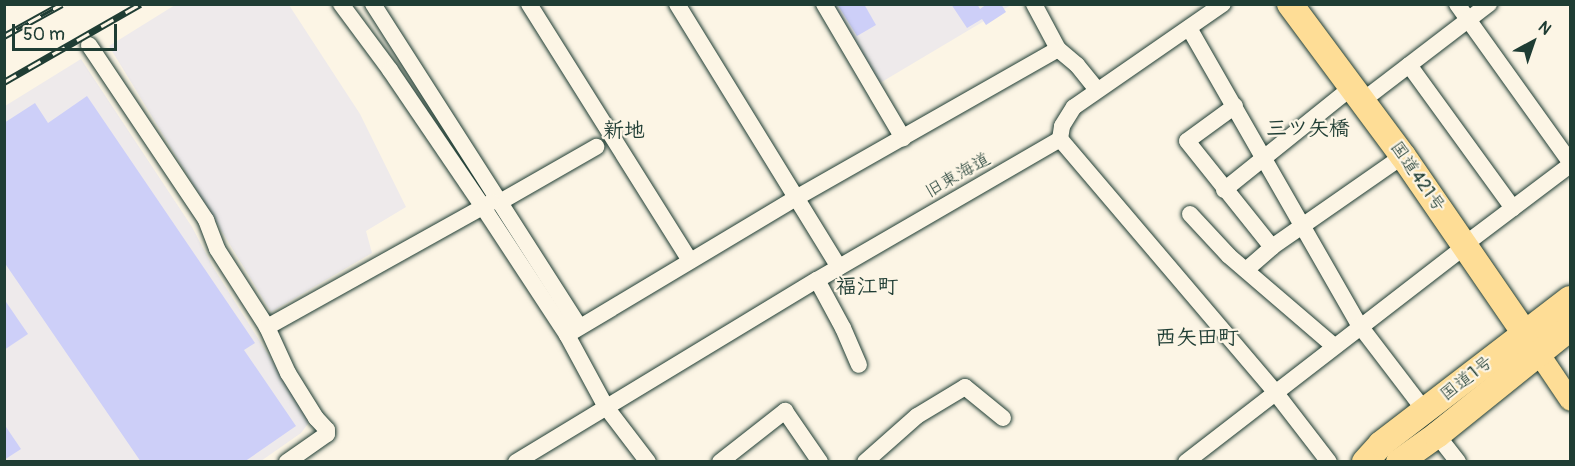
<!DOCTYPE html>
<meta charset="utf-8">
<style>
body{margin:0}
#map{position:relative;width:1575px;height:466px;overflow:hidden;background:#fcf5e5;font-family:Pangolin,"Klee One",sans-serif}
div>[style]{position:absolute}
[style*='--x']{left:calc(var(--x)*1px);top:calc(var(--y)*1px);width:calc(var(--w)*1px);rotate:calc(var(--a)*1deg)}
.built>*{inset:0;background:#eeeaeb}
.building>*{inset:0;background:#cdcff8}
.roads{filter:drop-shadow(0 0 2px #1f3d34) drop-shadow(0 0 2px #1f3d34)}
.minor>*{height:16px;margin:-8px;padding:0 8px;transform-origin:8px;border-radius:8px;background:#fcf5e5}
.major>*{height:21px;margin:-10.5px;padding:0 10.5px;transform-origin:10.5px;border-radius:10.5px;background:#fedd96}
.highway>*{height:26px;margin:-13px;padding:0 13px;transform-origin:13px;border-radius:13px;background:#fedd96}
.rail>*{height:7px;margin-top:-3.5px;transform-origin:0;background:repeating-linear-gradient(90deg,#fcf5e5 0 14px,#1f3d34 0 28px);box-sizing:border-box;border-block:2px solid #1f3d34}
span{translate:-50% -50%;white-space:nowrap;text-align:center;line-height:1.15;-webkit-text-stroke:4.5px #fcf5e5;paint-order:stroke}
.street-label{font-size:18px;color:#1f3d34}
.quarter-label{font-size:21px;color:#1f3d34;font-weight:700}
.frame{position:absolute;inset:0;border:6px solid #1f3d34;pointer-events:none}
.north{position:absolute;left:1503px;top:12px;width:60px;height:60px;-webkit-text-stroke:4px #fcf5e5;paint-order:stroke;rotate:40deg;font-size:16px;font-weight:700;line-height:24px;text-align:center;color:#1f3d34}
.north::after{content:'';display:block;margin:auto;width:21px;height:27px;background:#1f3d34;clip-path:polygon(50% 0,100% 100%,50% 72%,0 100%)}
.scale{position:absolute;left:12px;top:24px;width:105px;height:27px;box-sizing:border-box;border:3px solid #1f3d34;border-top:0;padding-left:8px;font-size:18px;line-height:21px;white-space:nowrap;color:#1f3d34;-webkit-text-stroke:4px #fcf5e5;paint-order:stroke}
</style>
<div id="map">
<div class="built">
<i style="clip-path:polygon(175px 5px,289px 5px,360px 114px,406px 207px,366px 231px,372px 253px,271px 312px,109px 46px)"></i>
<i style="clip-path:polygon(832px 5px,1011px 5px,880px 83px)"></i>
<i style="clip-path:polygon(81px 59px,192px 227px,213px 267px,310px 421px,301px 433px,261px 461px,5px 462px,5px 106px)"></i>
</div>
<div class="building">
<i style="clip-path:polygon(837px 4px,864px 4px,876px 25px,857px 36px)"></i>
<i style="clip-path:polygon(951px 4px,977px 4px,980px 9px,987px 4px,1001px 4px,1006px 12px,986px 25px,982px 19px,967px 28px)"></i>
<i style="clip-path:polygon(87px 96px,255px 343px,244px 350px,296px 426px,244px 462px,141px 462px,4px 262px,4px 123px,35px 103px,48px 123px)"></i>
<i style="clip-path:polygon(4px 299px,28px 334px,4px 350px)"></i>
<i style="clip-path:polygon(4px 424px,21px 449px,4px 460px)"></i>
</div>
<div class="roads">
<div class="minor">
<i style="--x:341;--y:4;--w:82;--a:53.4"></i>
<i style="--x:390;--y:70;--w:166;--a:55.8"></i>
<i style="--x:483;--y:207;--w:153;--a:56.7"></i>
<i style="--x:567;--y:335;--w:82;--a:61.6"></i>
<i style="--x:606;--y:407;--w:69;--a:52.6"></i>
<i style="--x:373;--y:4;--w:382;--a:57.4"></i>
<i style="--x:529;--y:4;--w:303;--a:57.9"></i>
<i style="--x:677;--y:4;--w:309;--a:58.4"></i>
<i style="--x:824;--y:4;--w:156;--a:59.5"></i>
<i style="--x:1034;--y:4;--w:51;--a:61.9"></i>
<i style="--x:1457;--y:4;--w:194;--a:54.4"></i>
<i style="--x:1189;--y:28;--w:344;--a:60.2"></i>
<i style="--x:1360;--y:326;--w:107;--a:52.6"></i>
<i style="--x:89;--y:45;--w:211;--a:56.2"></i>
<i style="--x:206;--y:220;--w:31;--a:69"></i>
<i style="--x:217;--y:249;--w:93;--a:57.3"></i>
<i style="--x:267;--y:327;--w:51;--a:65.5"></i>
<i style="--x:288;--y:373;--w:53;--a:58.1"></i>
<i style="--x:316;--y:418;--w:16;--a:47"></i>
<i style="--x:327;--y:430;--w:4;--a:90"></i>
<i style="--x:327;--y:434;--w:49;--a:145"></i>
<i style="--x:1409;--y:65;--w:177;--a:54"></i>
<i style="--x:1362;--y:101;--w:160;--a:-37.4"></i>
<i style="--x:1235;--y:106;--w:59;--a:143.9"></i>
<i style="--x:1187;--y:141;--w:136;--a:51.3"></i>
<i style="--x:1272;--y:247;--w:160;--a:-34.8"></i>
<i style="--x:1060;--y:139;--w:332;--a:49.6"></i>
<i style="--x:1275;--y:392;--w:88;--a:52.4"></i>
<i style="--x:1060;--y:139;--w:13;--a:-81"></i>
<i style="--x:1062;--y:126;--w:22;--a:-58"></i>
<i style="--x:1074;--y:107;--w:181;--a:-34.7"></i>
<i style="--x:1224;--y:190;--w:164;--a:-38.8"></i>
<i style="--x:500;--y:202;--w:111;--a:-29.8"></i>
<i style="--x:1190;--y:214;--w:57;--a:47.1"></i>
<i style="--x:1229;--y:256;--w:138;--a:40.6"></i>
<i style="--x:1464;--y:245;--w:133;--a:-37"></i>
<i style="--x:1246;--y:270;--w:35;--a:-41"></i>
<i style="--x:817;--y:280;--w:55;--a:61.6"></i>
<i style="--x:843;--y:328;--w:40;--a:66.6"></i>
<i style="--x:267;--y:327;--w:257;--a:-29.1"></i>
<i style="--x:567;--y:335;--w:267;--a:-30.9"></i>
<i style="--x:796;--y:198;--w:301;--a:-29.6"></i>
<i style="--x:1058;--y:49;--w:25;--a:40"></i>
<i style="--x:1077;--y:65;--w:32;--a:51"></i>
<i style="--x:1437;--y:435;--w:34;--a:52"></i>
<i style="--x:516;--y:462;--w:352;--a:-31.2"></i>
<i style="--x:817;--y:280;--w:281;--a:-30.1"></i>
<i style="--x:720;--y:462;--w:83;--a:-38.1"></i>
<i style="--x:785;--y:411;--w:62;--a:55.5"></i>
<i style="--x:865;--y:462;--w:69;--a:-41.5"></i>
<i style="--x:917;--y:416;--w:56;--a:-31.1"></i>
<i style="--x:965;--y:387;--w:49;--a:39.2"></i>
<i style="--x:1186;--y:462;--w:353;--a:-37.7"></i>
</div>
<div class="major">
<i style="--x:1539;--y:354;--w:55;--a:56"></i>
</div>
<div class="highway">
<i style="--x:1290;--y:4;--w:189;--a:53.4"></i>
<i style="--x:1403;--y:156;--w:240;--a:55.5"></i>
<i style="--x:1365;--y:462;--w:24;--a:-48"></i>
<i style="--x:1381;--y:444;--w:238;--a:-37.5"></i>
<i style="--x:1399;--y:462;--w:47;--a:-35.4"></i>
<i style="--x:1437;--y:435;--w:171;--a:-38.8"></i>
</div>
</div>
<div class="rail">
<i style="--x:4;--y:36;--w:66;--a:-28.9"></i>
<i style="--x:4;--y:82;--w:157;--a:-29.8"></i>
</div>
<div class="street-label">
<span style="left:958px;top:176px;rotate:-30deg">旧東海道</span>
<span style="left:1417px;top:177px;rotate:55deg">国道421号</span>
<span style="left:1467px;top:379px;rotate:-38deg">国道1号</span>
</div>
<div class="quarter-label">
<span style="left:1308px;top:129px">三ツ矢橋</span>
<span style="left:624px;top:131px">新地</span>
<span style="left:867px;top:287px">福江町</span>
<span style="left:1197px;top:338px">西矢田町</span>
</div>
<div class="frame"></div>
<div class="north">N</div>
<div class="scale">50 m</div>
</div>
